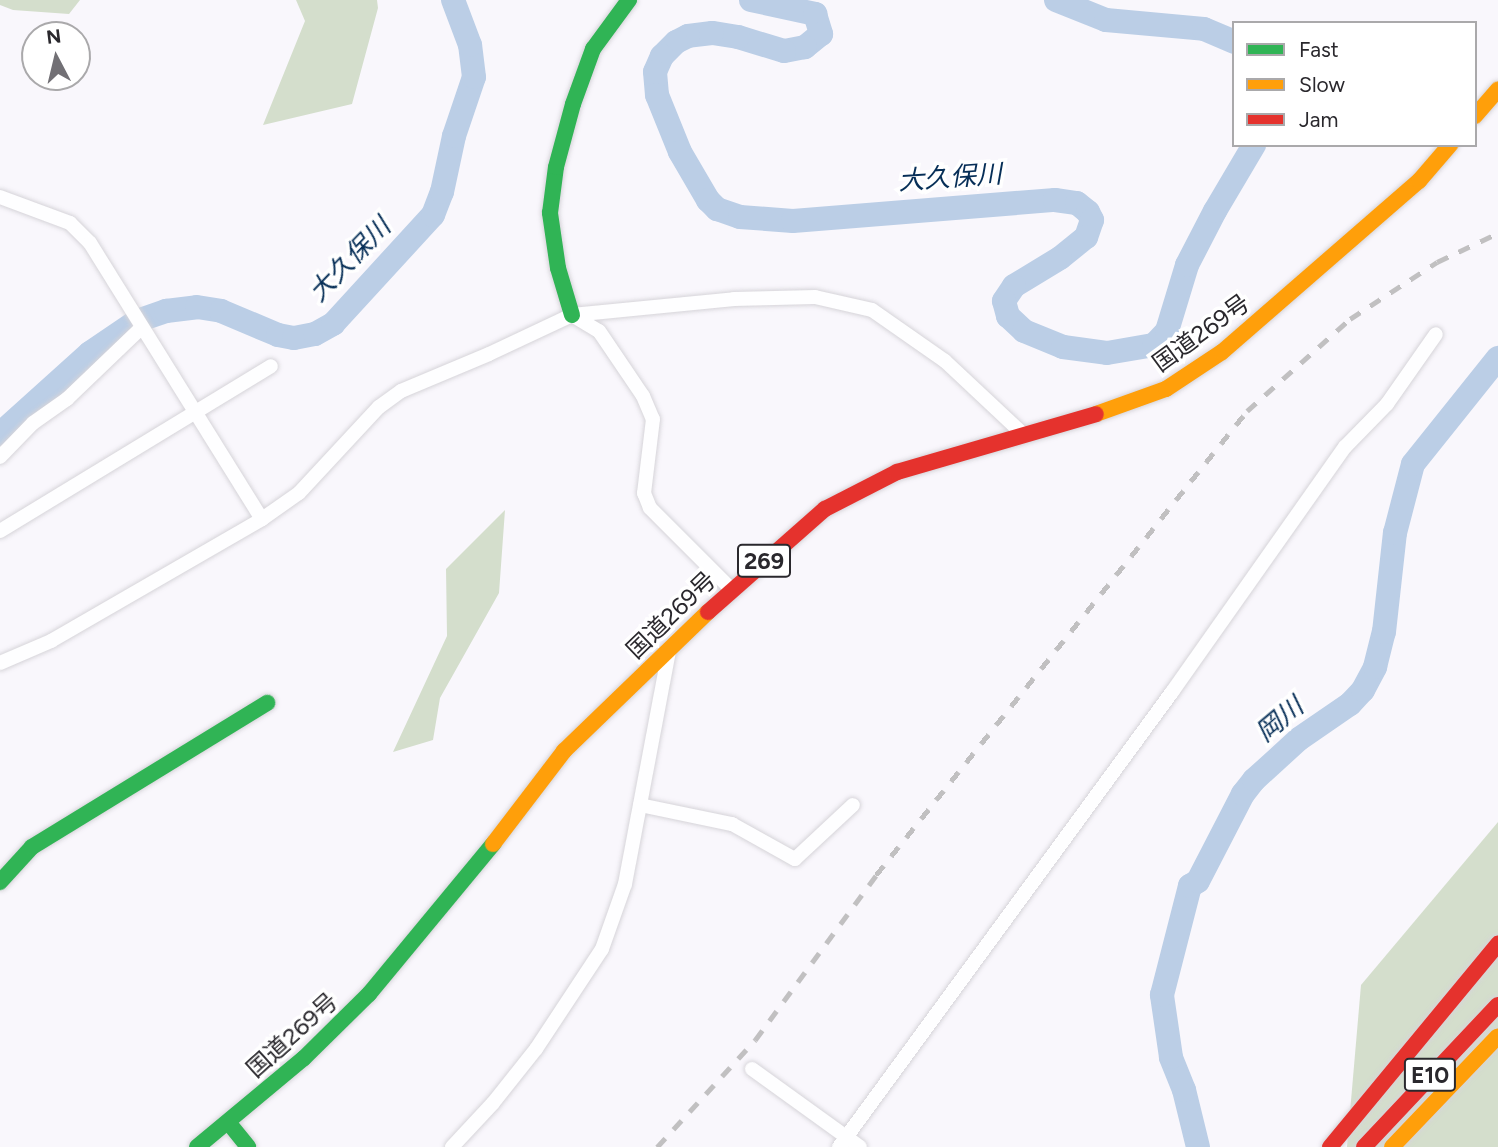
<!DOCTYPE html>
<meta charset="utf-8">
<style>
body{margin:0}
#map{position:relative;width:1498px;height:1147px;overflow:hidden;background:#f9f7fc;font-family:Figtree,"Noto Sans JP",sans-serif}
div>[style]{position:absolute}
[style*='--x']{left:calc(var(--x)*1px);top:calc(var(--y)*1px);width:calc(var(--w)*1px);rotate:calc(var(--a)*1deg)}
.forest>*{inset:0;background:#d4decc}
.river>*{height:24px;margin:-12px;padding:0 12px;transform-origin:12px;border-radius:12px;background:#bbcee6}
.roads{filter:drop-shadow(0 0 2px #d6d4d9) drop-shadow(0 0 2px #d6d4d9)}
.street>*{height:14px;margin:-7px;padding:0 7px;transform-origin:7px;border-radius:7px;background:#fefeff}
.fast>*{height:16px;margin:-8px;padding:0 8px;transform-origin:8px;border-radius:8px;background:#30b455}
.slow>*{height:16px;margin:-8px;padding:0 8px;transform-origin:8px;border-radius:8px;background:#ff9f0a}
.jam>*{height:16px;margin:-8px;padding:0 8px;transform-origin:8px;border-radius:8px;background:#e5322d}
.rail>*{height:4.5px;margin-top:-2.25px;transform-origin:0;background:repeating-linear-gradient(90deg,#c1c0c1 0 12px,transparent 0 24px)}
span{translate:-50% -50%;white-space:nowrap;text-align:center;line-height:1.15;-webkit-text-stroke:7px #fff;paint-order:stroke}
.shield-label span{padding:2px 5px;background:#fff;border:2px solid;border-radius:5px;-webkit-text-stroke-width:0}
.shield-label{font-size:23px;color:#2a282d;font-weight:700}
.street-label{font-size:24px;color:#2a282d}
.water-label{font-size:26px;color:#062e57;font-style:italic}
.legend{position:absolute;left:1232px;top:21px;width:245px;height:126px;box-sizing:border-box;background:#fff;border:2px solid #aaa9ab;margin:0;padding:9px 12px;list-style:none;font-size:21px;color:#2a282d}
.legend li{display:flex;align-items:center;gap:14px;height:35px}
.legend b{width:35px;border:2px solid #aaa9ab}
.north{position:absolute;left:21px;top:21px;width:70px;height:70px;box-sizing:border-box;background:#fff;border:2px solid #aaa9ab;border-radius:50%;rotate:353deg;font-size:19px;font-weight:700;line-height:28px;text-align:center;color:#2a282d}
.north::after{content:'';display:block;margin:auto;width:24px;height:32px;background:#727075;clip-path:polygon(50% 0,100% 100%,50% 72%,0 100%)}
</style>
<div id="map">
<div class="forest">
<i style="clip-path:polygon(0 0,80px 0,69px 14px,13px 10px,0 5px)"></i>
<i style="clip-path:polygon(296px 0,377px 0,378px 8px,352px 104px,263px 125px,305px 21px)"></i>
<i style="clip-path:polygon(505px 510px,499px 593px,440px 698px,433px 740px,393px 752px,447px 636px,446px 569px)"></i>
<i style="clip-path:polygon(1498px 822px,1498px 1147px,1347px 1147px,1361px 985px)"></i>
</div>
<div class="river">
<i style="--x:751;--y:0;--w:66;--a:12.3"></i>
<i style="--x:815;--y:14;--w:21;--a:73"></i>
<i style="--x:821;--y:34;--w:21;--a:141"></i>
<i style="--x:805;--y:47;--w:21;--a:169"></i>
<i style="--x:784;--y:51;--w:48;--a:-163.1"></i>
<i style="--x:738;--y:37;--w:26;--a:-171"></i>
<i style="--x:712;--y:33;--w:24;--a:173"></i>
<i style="--x:688;--y:36;--w:13;--a:153"></i>
<i style="--x:676;--y:42;--w:20;--a:135"></i>
<i style="--x:662;--y:56;--w:17;--a:114"></i>
<i style="--x:655;--y:72;--w:23;--a:85"></i>
<i style="--x:657;--y:95;--w:61;--a:68"></i>
<i style="--x:680;--y:152;--w:56;--a:59.7"></i>
<i style="--x:708;--y:200;--w:13;--a:45"></i>
<i style="--x:717;--y:209;--w:24;--a:19"></i>
<i style="--x:740;--y:217;--w:53;--a:4.3"></i>
<i style="--x:793;--y:221;--w:263;--a:-4.6"></i>
<i style="--x:1055;--y:200;--w:22;--a:8"></i>
<i style="--x:1077;--y:203;--w:14;--a:39"></i>
<i style="--x:1088;--y:212;--w:9;--a:63"></i>
<i style="--x:1092;--y:220;--w:18;--a:109"></i>
<i style="--x:1086;--y:237;--w:33;--a:141"></i>
<i style="--x:1060;--y:258;--w:54;--a:148.7"></i>
<i style="--x:1014;--y:286;--w:18;--a:124"></i>
<i style="--x:1004;--y:301;--w:16;--a:75"></i>
<i style="--x:1008;--y:316;--w:22;--a:43"></i>
<i style="--x:1024;--y:331;--w:42;--a:22.3"></i>
<i style="--x:1063;--y:347;--w:44;--a:7.8"></i>
<i style="--x:1107;--y:353;--w:48;--a:-9.7"></i>
<i style="--x:1154;--y:345;--w:19;--a:-47"></i>
<i style="--x:1167;--y:331;--w:69;--a:-73.1"></i>
<i style="--x:1187;--y:265;--w:61;--a:-62.6"></i>
<i style="--x:1215;--y:211;--w:77;--a:-59.4"></i>
<i style="--x:1056;--y:0;--w:54;--a:21.8"></i>
<i style="--x:1106;--y:20;--w:98;--a:5.2"></i>
<i style="--x:1204;--y:29;--w:33;--a:23"></i>
<i style="--x:0;--y:434;--w:121;--a:-42"></i>
<i style="--x:90;--y:353;--w:57;--a:-34.2"></i>
<i style="--x:137;--y:321;--w:31;--a:-19"></i>
<i style="--x:166;--y:311;--w:31;--a:-7"></i>
<i style="--x:197;--y:307;--w:24;--a:9"></i>
<i style="--x:221;--y:311;--w:62;--a:22.8"></i>
<i style="--x:278;--y:335;--w:16;--a:11"></i>
<i style="--x:294;--y:338;--w:21;--a:-11"></i>
<i style="--x:315;--y:334;--w:21;--a:-29"></i>
<i style="--x:333;--y:324;--w:148;--a:-47.5"></i>
<i style="--x:433;--y:215;--w:25;--a:-69"></i>
<i style="--x:442;--y:192;--w:57;--a:-77.9"></i>
<i style="--x:454;--y:136;--w:62;--a:-71.3"></i>
<i style="--x:474;--y:77;--w:32;--a:-97"></i>
<i style="--x:470;--y:45;--w:48;--a:-110.7"></i>
<i style="--x:1198;--y:1147;--w:59;--a:-103.8"></i>
<i style="--x:1184;--y:1090;--w:35;--a:-112"></i>
<i style="--x:1171;--y:1057;--w:63;--a:-98.3"></i>
<i style="--x:1162;--y:995;--w:113;--a:-75.6"></i>
<i style="--x:1190;--y:886;--w:9;--a:-32"></i>
<i style="--x:1198;--y:881;--w:98;--a:-62.7"></i>
<i style="--x:1243;--y:794;--w:18;--a:-52"></i>
<i style="--x:1254;--y:780;--w:61;--a:-42.3"></i>
<i style="--x:1299;--y:739;--w:62;--a:-34.5"></i>
<i style="--x:1350;--y:704;--w:19;--a:-47"></i>
<i style="--x:1363;--y:690;--w:26;--a:-62"></i>
<i style="--x:1375;--y:667;--w:36;--a:-76"></i>
<i style="--x:1384;--y:632;--w:100;--a:-83.7"></i>
<i style="--x:1395;--y:533;--w:71;--a:-75.4"></i>
<i style="--x:1413;--y:464;--w:136;--a:-51.3"></i>
</div>
<div class="roads">
<div class="street">
<i style="--x:0;--y:197;--w:75;--a:20.4"></i>
<i style="--x:70;--y:223;--w:28;--a:45"></i>
<i style="--x:90;--y:243;--w:325;--a:58.1"></i>
<i style="--x:572;--y:315;--w:31;--a:31"></i>
<i style="--x:599;--y:331;--w:78;--a:55.9"></i>
<i style="--x:643;--y:396;--w:25;--a:67"></i>
<i style="--x:653;--y:419;--w:75;--a:96.9"></i>
<i style="--x:644;--y:493;--w:16;--a:68"></i>
<i style="--x:650;--y:508;--w:115;--a:45"></i>
<i style="--x:0;--y:457;--w:47;--a:-45.9"></i>
<i style="--x:33;--y:423;--w:42;--a:-35.2"></i>
<i style="--x:67;--y:399;--w:103;--a:-43.8"></i>
<i style="--x:0;--y:531;--w:317;--a:-31.3"></i>
<i style="--x:0;--y:663;--w:56;--a:-23.3"></i>
<i style="--x:51;--y:641;--w:244;--a:-30"></i>
<i style="--x:262;--y:519;--w:45;--a:-35.1"></i>
<i style="--x:299;--y:493;--w:117;--a:-47.1"></i>
<i style="--x:379;--y:407;--w:27;--a:-36"></i>
<i style="--x:401;--y:391;--w:95;--a:-22.8"></i>
<i style="--x:489;--y:354;--w:92;--a:-25.2"></i>
<i style="--x:572;--y:315;--w:163;--a:-5.6"></i>
<i style="--x:734;--y:299;--w:81;--a:-1.4"></i>
<i style="--x:815;--y:297;--w:58;--a:12.8"></i>
<i style="--x:872;--y:310;--w:89;--a:34.9"></i>
<i style="--x:945;--y:361;--w:108;--a:43.1"></i>
<i style="--x:640;--y:805;--w:94;--a:11.7"></i>
<i style="--x:732;--y:824;--w:72;--a:29.1"></i>
<i style="--x:795;--y:859;--w:79;--a:-43"></i>
<i style="--x:752;--y:1069;--w:133;--a:35.8"></i>
<i style="--x:452;--y:1147;--w:60;--a:-47"></i>
<i style="--x:493;--y:1103;--w:69;--a:-51.5"></i>
<i style="--x:536;--y:1049;--w:120;--a:-56.6"></i>
<i style="--x:602;--y:949;--w:69;--a:-70.5"></i>
<i style="--x:625;--y:884;--w:237;--a:-79.3"></i>
<i style="--x:839;--y:1147;--w:564;--a:-53.8"></i>
<i style="--x:1172;--y:692;--w:300;--a:-54.8"></i>
<i style="--x:1345;--y:447;--w:60;--a:-45.7"></i>
<i style="--x:1387;--y:404;--w:85;--a:-55"></i>
</div>
<div class="fast">
<i style="--x:572;--y:315;--w:49;--a:-106.6"></i>
<i style="--x:558;--y:268;--w:56;--a:-98.3"></i>
<i style="--x:550;--y:213;--w:46;--a:-82.6"></i>
<i style="--x:556;--y:167;--w:65;--a:-74.9"></i>
<i style="--x:573;--y:104;--w:59;--a:-70"></i>
<i style="--x:593;--y:49;--w:61;--a:-53.7"></i>
<i style="--x:0;--y:882;--w:47;--a:-47.6"></i>
<i style="--x:32;--y:847;--w:276;--a:-31.5"></i>
<i style="--x:228;--y:1122;--w:32;--a:51"></i>
<i style="--x:197;--y:1147;--w:139;--a:-39.8"></i>
<i style="--x:304;--y:1058;--w:91;--a:-44.6"></i>
<i style="--x:369;--y:994;--w:195;--a:-50.4"></i>
</div>
<div class="slow">
<i style="--x:1475;--y:116;--w:35;--a:-49"></i>
<i style="--x:1096;--y:414;--w:74;--a:-19.7"></i>
<i style="--x:1166;--y:389;--w:67;--a:-33.5"></i>
<i style="--x:1222;--y:352;--w:261;--a:-41"></i>
<i style="--x:1419;--y:181;--w:48;--a:-49.3"></i>
<i style="--x:493;--y:844;--w:117;--a:-52.6"></i>
<i style="--x:564;--y:751;--w:200;--a:-44"></i>
<i style="--x:1392;--y:1147;--w:153;--a:-46.3"></i>
</div>
<div class="jam">
<i style="--x:708;--y:612;--w:156;--a:-41.4"></i>
<i style="--x:825;--y:509;--w:81;--a:-27.2"></i>
<i style="--x:897;--y:472;--w:207;--a:-16.2"></i>
<i style="--x:1330;--y:1147;--w:264;--a:-50.4"></i>
<i style="--x:1364;--y:1147;--w:195;--a:-46.7"></i>
</div>
</div>
<div class="rail">
<i style="--x:657;--y:1147;--w:145;--a:-47.5"></i>
<i style="--x:755;--y:1040;--w:205;--a:-53.7"></i>
<i style="--x:876;--y:875;--w:594;--a:-51.36"></i>
<i style="--x:1247;--y:411;--w:138;--a:-41.8"></i>
<i style="--x:1350;--y:319;--w:104;--a:-33.2"></i>
<i style="--x:1437;--y:262;--w:68;--a:-25.4"></i>
</div>
<div class="shield-label">
<span style="left:764px;top:561px">269</span>
<span style="left:1430px;top:1075px">E10</span>
</div>
<div class="street-label">
<span style="left:1201px;top:333px;rotate:-36deg">国道269号</span>
<span style="left:671px;top:615px;rotate:-44deg">国道269号</span>
<span style="left:292px;top:1035px;rotate:-42deg">国道269号</span>
</div>
<div class="water-label">
<span style="left:950px;top:178px;rotate:-4deg">大久保川</span>
<span style="left:350px;top:260px;rotate:-46deg">大久保川</span>
<span style="left:1280px;top:720px;rotate:-40deg">岡川</span>
</div>
<ul class="legend">
<li><b style="height:9px;background:#30b455"></b>Fast</li>
<li><b style="height:9px;background:#ff9f0a"></b>Slow</li>
<li><b style="height:9px;background:#e5322d"></b>Jam</li>
</ul>
<div class="north">N</div>
</div>
